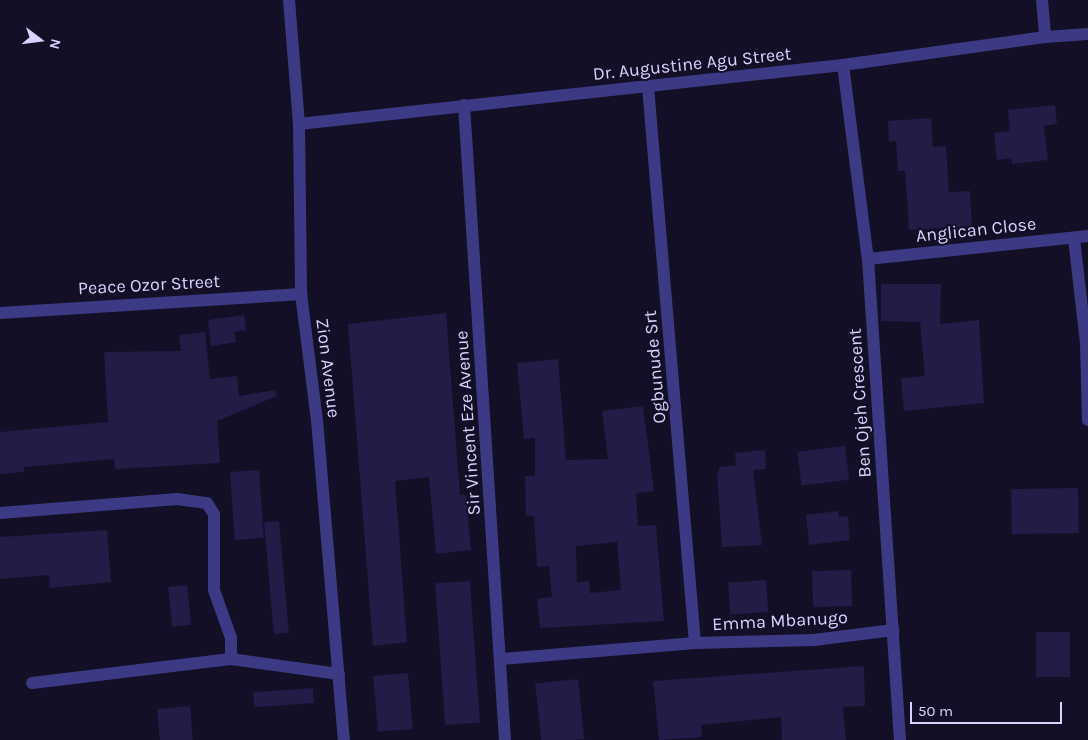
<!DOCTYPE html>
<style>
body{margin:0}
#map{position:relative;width:1088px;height:740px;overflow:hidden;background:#130f26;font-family:Karla,sans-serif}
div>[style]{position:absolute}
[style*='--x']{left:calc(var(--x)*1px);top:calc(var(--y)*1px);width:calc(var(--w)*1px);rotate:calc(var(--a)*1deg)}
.building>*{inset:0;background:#241b47;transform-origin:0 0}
.minor>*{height:12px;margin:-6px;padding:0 6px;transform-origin:6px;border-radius:6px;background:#3d3a85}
span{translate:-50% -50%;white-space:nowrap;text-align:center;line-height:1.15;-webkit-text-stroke:4px #130f26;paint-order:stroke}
.street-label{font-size:18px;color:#d9d4ff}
.north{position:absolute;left:15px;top:15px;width:50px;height:50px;-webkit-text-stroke:4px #130f26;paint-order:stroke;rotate:105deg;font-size:14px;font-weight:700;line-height:20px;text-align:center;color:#d9d4ff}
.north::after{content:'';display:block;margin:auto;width:18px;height:22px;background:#d9d4ff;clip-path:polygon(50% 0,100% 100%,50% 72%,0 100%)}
.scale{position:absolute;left:910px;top:702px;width:152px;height:22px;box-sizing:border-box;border:2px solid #d9d4ff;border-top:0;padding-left:6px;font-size:15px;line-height:18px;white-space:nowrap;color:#d9d4ff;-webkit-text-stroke:4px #130f26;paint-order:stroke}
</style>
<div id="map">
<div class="building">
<i style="clip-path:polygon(1055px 105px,1057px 124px,1044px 126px,1048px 160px,1012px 164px,1011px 158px,997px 160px,994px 133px,1010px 131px,1008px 110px)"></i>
<i style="clip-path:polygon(931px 118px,933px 147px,946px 146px,949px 192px,970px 191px,972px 226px,909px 230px,905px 171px,898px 171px,896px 141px,889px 142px,888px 121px)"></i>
<i style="clip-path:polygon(881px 284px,941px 284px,940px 324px,979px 320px,984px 403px,904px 411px,901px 378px,925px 376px,920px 322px,881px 321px)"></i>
<i style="clip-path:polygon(446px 313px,460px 495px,466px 495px,471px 550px,436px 554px,429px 477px,395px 481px,407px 642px,373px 646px,348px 324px)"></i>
<i style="clip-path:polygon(244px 315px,246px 330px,234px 332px,236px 342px,211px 346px,208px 320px)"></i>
<i style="clip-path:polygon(205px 332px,210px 379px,237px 376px,239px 396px,275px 390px,277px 396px,217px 421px,220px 463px,115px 469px,114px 459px,24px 467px,24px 472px,0 474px,0 432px,108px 422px,104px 352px,181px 351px,179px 335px)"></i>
<i style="clip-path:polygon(evenodd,558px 359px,566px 460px,608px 459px,602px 411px,643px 406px,654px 491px,636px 493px,638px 526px,656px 525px,664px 621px,540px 628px,537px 599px,552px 597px,549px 566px,537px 567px,534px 516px,526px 516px,525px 476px,535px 476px,535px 438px,524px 439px,517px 363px,558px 359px,617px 542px,621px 590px,590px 593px,589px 581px,577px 582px,576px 546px,617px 542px)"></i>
<i style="left:845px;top:446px;width:34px;height:48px;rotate:83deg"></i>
<i style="clip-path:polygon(765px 450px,766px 469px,753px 470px,762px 545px,722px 547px,717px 474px,720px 467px,736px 465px,735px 453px)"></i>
<i style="left:259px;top:470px;width:68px;height:29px;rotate:86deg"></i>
<i style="left:1078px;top:488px;width:45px;height:67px;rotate:89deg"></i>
<i style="clip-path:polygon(838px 511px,839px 517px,848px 516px,850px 540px,809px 545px,806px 515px)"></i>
<i style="left:279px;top:521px;width:112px;height:15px;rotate:85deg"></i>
<i style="clip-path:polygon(107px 530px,111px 582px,50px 588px,49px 575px,0 579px,0 537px)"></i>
<i style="left:851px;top:570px;width:36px;height:39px;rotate:88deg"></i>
<i style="left:766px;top:580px;width:32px;height:38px;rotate:86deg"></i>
<i style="left:470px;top:581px;width:142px;height:35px;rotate:86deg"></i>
<i style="left:187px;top:585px;width:40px;height:19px;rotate:84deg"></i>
<i style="left:1070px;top:632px;width:45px;height:34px;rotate:90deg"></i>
<i style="clip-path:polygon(864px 666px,865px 706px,843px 707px,846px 740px,782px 740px,781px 717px,701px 725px,702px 737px,659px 740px,653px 681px)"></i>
<i style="left:408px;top:673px;width:56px;height:35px;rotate:85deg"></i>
<i style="left:578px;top:679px;width:60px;height:43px;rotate:84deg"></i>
<i style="left:313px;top:688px;width:15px;height:60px;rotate:86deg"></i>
<i style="left:190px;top:706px;width:34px;height:33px;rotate:85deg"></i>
</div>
<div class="minor">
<i style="--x:289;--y:0;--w:124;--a:85.4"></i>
<i style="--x:299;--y:124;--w:170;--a:89.3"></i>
<i style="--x:301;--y:294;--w:127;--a:82.8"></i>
<i style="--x:317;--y:420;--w:321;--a:85.2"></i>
<i style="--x:1042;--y:0;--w:37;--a:85"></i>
<i style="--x:843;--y:65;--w:196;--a:82.7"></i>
<i style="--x:868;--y:259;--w:482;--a:86.2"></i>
<i style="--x:648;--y:87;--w:558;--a:85.17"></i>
<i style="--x:464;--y:105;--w:636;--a:86.31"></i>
<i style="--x:299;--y:124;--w:547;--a:-6.19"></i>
<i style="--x:843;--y:65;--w:204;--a:-7.9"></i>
<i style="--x:1045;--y:37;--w:43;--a:-4"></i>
<i style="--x:1074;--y:238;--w:106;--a:83.5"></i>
<i style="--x:1086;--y:343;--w:77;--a:88.5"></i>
<i style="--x:868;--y:259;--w:221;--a:-6"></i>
<i style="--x:0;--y:313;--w:302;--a:-3.6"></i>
<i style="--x:0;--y:513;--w:178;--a:-4.5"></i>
<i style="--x:177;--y:499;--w:30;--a:8"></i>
<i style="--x:207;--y:503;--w:13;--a:58"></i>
<i style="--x:214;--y:514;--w:76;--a:90"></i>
<i style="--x:214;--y:590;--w:51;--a:70.5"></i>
<i style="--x:231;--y:638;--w:21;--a:90"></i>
<i style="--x:502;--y:659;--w:194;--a:-4.7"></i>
<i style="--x:695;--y:643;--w:119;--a:-1.4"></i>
<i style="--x:814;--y:640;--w:80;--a:-7.2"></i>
<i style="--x:32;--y:683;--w:200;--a:-6.9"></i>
<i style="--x:231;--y:659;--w:109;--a:7.9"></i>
</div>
<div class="street-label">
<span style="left:692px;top:64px;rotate:-6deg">Dr. Augustine Agu Street</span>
<span style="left:976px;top:230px;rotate:-6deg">Anglican Close</span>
<span style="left:149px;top:285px;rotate:-3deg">Peace Ozor Street</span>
<span style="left:655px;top:367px;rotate:-95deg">Ogbunude Srt</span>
<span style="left:328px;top:368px;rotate:83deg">Zion Avenue</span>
<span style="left:860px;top:403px;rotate:-94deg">Ben Ojeh Crescent</span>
<span style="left:468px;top:423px;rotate:-94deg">Sir Vincent Eze Avenue</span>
<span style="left:780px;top:621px;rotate:-3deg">Emma Mbanugo</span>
</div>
<div class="north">N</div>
<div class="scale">50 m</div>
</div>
